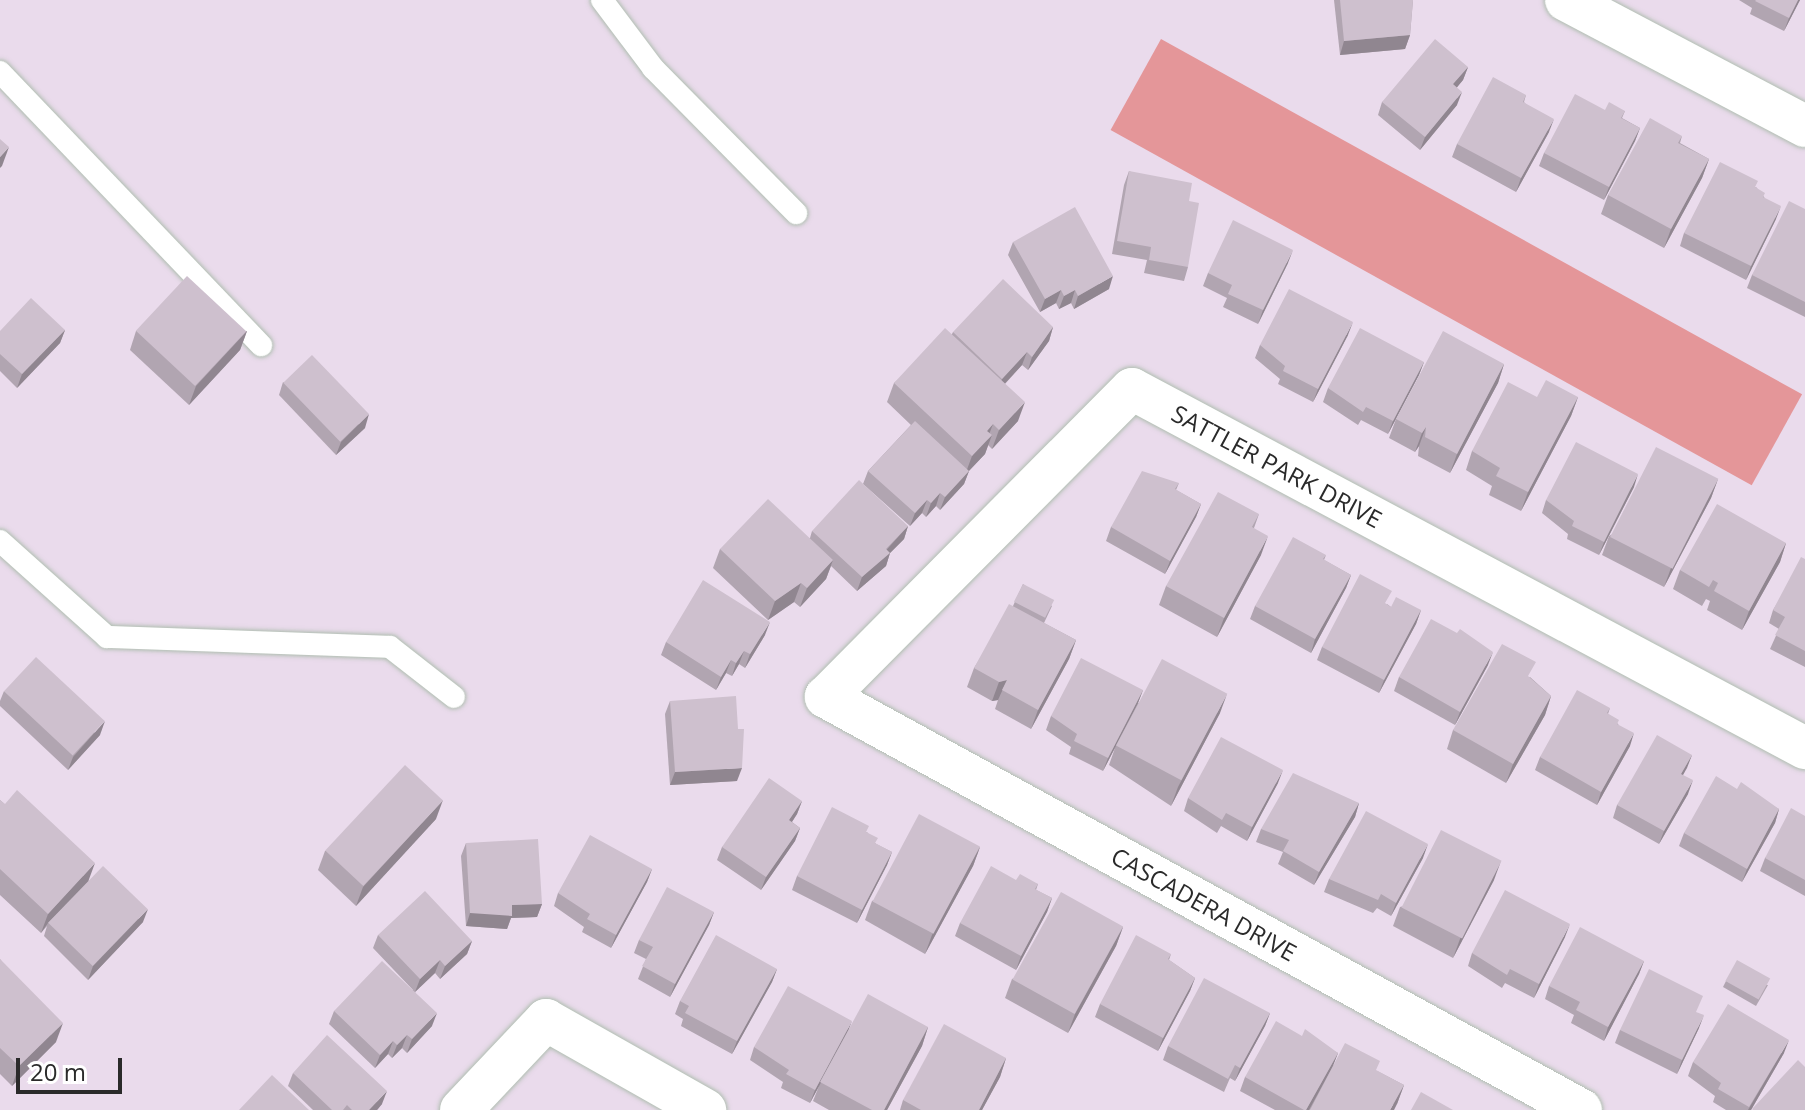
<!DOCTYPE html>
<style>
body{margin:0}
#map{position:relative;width:1805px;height:1110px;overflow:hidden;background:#eadbec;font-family:"Open Sans",sans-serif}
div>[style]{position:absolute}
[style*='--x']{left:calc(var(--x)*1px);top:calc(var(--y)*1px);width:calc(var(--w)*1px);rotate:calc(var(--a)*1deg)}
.green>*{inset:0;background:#e49699;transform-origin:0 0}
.roads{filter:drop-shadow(0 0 2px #b0beb1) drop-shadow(0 0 2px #b0beb1)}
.service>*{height:22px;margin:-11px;padding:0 11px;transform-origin:11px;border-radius:11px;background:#fff}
.minor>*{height:42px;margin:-21px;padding:0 21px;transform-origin:21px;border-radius:21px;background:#fff}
.wall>*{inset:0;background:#b1a5b1}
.shaded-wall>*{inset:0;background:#908690}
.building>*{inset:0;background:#cec0ce;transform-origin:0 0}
span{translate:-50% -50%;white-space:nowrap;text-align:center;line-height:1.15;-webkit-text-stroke:7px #fff;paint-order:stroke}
.street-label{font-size:24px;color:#2a2a2a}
.scale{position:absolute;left:16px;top:1058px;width:106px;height:36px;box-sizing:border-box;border:4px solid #2a2a2a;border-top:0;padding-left:10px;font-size:24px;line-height:28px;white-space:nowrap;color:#2a2a2a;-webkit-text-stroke:6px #fff;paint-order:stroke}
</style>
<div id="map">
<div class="green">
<i style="left:1161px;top:39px;width:733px;height:104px;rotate:29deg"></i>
</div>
<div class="roads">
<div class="service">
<i style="--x:602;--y:0;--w:85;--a:53.1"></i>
<i style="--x:653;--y:68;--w:204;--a:45.4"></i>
<i style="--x:0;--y:72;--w:378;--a:46.3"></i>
<i style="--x:0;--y:541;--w:144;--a:41.9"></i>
<i style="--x:107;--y:637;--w:283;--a:2"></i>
<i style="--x:390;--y:647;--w:81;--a:38"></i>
</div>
<div class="minor">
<i style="--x:1566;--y:0;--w:270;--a:27.8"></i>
<i style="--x:461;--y:1110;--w:124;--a:-46.6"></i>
<i style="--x:546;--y:1020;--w:183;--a:29.5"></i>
<i style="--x:1581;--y:1110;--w:861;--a:-151.32"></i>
<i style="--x:826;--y:697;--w:434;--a:-45.2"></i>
<i style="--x:1132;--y:389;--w:763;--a:28.08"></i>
</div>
</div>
<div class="wall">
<i style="clip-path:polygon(1334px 0,1413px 0,1410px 35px,1405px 49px,1340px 55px)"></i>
<i style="clip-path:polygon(1739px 0,1800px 0,1784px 31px,1750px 14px,1752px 8px)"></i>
<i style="clip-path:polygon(1468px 67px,1463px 80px,1457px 87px,1457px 105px,1420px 150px,1378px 115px,1382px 102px)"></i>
<i style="clip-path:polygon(1526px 95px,1524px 102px,1549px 132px,1516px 192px,1452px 157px,1457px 144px)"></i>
<i style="clip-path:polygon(1605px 110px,1625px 111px,1622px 118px,1640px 128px,1635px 141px,1604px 200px,1539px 166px,1544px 153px)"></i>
<i style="clip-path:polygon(1682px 136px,1680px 143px,1709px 159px,1702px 178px,1664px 248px,1601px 214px,1608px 195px)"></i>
<i style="clip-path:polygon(1129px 171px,1189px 201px,1188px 267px,1184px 281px,1144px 273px,1147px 260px,1112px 254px,1124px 185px)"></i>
<i style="clip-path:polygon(1756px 187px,1764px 197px,1776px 219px,1746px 280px,1680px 246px,1684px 233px)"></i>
<i style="clip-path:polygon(1805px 209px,1805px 317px,1747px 288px,1752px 275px)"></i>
<i style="clip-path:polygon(1013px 242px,1109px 289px,1074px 309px,1071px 303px,1059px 309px,1056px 303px,1040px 312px,1008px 255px)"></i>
<i style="clip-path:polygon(1288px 263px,1258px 324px,1223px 307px,1227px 298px,1203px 286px,1208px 273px)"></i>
<i style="clip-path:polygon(1053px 327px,1049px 341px,1028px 370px,1022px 365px,1005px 384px,1018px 421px,992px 449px,988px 445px,985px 454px,969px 471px,964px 484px,940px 510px,936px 506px,926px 517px,922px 513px,910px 526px,863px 484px,868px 471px,911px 425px,887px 402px,894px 383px,952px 334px,953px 332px)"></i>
<i style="clip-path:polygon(65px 330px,60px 343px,17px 388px,0 371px,0 331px)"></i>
<i style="clip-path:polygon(136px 331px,247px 331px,240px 350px,189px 405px,130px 350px)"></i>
<i style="clip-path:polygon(1348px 335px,1313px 402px,1278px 384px,1280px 379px,1255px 358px,1260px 345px)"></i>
<i style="clip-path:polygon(1424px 362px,1419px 375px,1388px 434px,1361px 420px,1358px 425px,1323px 402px,1328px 388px)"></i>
<i style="clip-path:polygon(1504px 364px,1498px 383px,1450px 473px,1418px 456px,1419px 446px,1415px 452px,1389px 438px,1396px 419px)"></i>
<i style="clip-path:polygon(283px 382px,365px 428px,336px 455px,279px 395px)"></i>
<i style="clip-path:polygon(1537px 397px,1578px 397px,1571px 416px,1521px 511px,1489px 495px,1492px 486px,1466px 470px,1472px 451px)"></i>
<i style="clip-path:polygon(1718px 479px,1711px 498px,1664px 587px,1602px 555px,1609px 536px)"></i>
<i style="clip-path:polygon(1179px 483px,1176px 490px,1201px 504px,1196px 517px,1165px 574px,1106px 541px,1111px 527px)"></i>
<i style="clip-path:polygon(1634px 487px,1599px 555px,1567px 539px,1568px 534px,1542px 513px,1546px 500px)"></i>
<i style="clip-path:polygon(1259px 514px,1254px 528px,1261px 555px,1217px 637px,1159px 605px,1166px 586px)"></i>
<i style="clip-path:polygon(908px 526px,904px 539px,890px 553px,886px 566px,857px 591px,831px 566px,826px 579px,800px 607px,794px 602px,768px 620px,713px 568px,720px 549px,810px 538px,812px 531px)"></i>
<i style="clip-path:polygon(1786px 543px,1780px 562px,1742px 630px,1707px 610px,1710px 601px,1706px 599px,1702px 606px,1673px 589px,1680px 570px)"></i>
<i style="clip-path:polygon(1326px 555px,1324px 560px,1351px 575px,1346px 588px,1311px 653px,1250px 619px,1255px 606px)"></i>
<i style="clip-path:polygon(1805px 559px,1805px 667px,1770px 649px,1779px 629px,1769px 623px,1773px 610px)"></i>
<i style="clip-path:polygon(1023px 584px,1052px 606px,1044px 623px,1076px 640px,1069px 659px,1031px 729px,995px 709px,998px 700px,992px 701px,967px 687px,974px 668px,1013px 606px)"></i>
<i style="clip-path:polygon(1387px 604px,1391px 607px,1421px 610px,1416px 624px,1379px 693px,1317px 660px,1322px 647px)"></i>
<i style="clip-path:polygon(765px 635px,745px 668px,739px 664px,732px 676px,726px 673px,716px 690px,661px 655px,666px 642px)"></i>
<i style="clip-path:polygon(1488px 665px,1455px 725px,1394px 691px,1399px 677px)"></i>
<i style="clip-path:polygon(1530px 677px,1551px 696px,1545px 715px,1506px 783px,1447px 749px,1453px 730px)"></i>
<i style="clip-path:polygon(1143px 690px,1138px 703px,1220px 713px,1171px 806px,1109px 765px,1115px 748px,1103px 771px,1069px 754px,1071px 747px,1046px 730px,1051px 716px)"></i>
<i style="clip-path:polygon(4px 691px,100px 735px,68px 770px,0 706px,0 701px)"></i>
<i style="clip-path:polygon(670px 701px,737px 781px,670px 785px,665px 714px)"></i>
<i style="clip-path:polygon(1610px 708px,1608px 714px,1618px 724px,1630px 746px,1597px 805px,1535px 770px,1540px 757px)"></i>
<i style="clip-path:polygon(1692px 755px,1683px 775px,1688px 794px,1659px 844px,1613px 818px,1617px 805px)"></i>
<i style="clip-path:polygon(1278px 783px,1247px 841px,1221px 826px,1217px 833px,1184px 811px,1188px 798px)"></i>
<i style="clip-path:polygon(1737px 789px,1779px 809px,1775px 823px,1742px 882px,1679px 846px,1684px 833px)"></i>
<i style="clip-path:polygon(0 800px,89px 881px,143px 922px,88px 980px,44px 936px,47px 926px,41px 933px,0 895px)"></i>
<i style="clip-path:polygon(802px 801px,797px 814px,792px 822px,800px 828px,795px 841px,761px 890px,717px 860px,722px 847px)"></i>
<i style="clip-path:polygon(1359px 803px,1355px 817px,1314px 885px,1278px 864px,1283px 852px,1256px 842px,1261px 829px)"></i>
<i style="clip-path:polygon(1805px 816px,1805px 896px,1760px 871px,1765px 858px)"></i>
<i style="clip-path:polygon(436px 819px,356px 906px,318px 870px,325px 851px)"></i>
<i style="clip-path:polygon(867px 832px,876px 844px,892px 852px,887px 865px,857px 923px,792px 890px,797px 876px)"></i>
<i style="clip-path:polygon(466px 843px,542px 904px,537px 917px,511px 918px,507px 929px,466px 926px,461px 856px)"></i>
<i style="clip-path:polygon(980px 847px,973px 866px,925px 954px,865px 920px,872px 901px)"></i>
<i style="clip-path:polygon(1423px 858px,1391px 916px,1377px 908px,1373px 913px,1324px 892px,1329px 879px)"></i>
<i style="clip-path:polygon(652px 869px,647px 882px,611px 948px,582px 932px,584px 927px,554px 906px,558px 893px)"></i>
<i style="clip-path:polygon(1016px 880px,1038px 884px,1036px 890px,1052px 898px,1047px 912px,1016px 970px,955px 936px,960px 923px)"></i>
<i style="clip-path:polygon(1494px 880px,1453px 958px,1393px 926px,1400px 907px)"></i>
<i style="clip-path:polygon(714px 912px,709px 925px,670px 997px,638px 979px,646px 959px,634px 953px,639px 940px)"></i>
<i style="clip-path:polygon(1123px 927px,1116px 946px,1068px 1033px,1005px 998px,1012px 979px)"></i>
<i style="clip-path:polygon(378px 935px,472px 941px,467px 954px,440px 979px,435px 973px,415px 992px,432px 1026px,407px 1053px,402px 1048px,392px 1058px,388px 1054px,375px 1068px,329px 1024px,334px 1011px,413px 990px,373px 948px)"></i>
<i style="clip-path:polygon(1565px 937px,1534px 998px,1505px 983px,1502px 988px,1468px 966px,1472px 953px)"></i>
<i style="clip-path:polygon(1171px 954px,1169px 960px,1195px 978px,1190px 991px,1158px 1051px,1095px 1017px,1100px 1004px)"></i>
<i style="clip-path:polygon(0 959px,56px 1042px,12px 1086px,0 1074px)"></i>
<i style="clip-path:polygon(1644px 961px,1639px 974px,1604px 1041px,1571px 1023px,1574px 1015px,1545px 999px,1549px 986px)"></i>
<i style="clip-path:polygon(777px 969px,772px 982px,732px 1054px,681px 1026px,683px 1019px,675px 1014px,680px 1001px)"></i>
<i style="clip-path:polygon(1726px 981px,1768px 985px,1756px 1006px,1723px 987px)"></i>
<i style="clip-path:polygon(1270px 1013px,1265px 1026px,1235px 1081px,1230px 1078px,1224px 1092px,1163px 1060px,1168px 1046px)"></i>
<i style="clip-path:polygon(928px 1027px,922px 1046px,887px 1110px,829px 1110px,813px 1101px,819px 1086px,810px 1103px,781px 1088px,783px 1082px,750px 1060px,754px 1047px,849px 1029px)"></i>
<i style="clip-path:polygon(1699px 1028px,1677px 1074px,1615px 1043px,1620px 1030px)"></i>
<i style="clip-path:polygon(1302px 1036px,1338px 1053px,1333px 1065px,1377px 1071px,1404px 1085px,1397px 1104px,1309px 1110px,1275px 1110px,1240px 1091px,1245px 1077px)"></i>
<i style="clip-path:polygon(1784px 1053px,1751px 1110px,1726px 1110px,1713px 1102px,1715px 1096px,1688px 1076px,1693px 1062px)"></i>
<i style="clip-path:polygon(1006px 1058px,1000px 1077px,982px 1110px,900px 1110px,903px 1100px)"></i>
<i style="clip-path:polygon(293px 1073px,382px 1104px,377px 1110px,313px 1110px,288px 1086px)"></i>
</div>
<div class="shaded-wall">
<i style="clip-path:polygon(1798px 0,1800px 0,1784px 31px,1789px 18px)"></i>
<i style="clip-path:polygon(1410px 35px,1405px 49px,1340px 55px,1344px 41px)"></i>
<i style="clip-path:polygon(1468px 67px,1463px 80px,1449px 97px,1453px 84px)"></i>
<i style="clip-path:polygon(1462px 92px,1457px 105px,1420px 150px,1425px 137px)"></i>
<i style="clip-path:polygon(1554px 119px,1549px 132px,1516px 192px,1521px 178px)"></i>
<i style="clip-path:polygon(1640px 128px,1635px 141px,1604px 200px,1609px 187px)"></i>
<i style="clip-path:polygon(9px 147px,2px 166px,0 168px,0 157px)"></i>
<i style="clip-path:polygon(1709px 159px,1702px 178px,1664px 248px,1671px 229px)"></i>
<i style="clip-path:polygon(1781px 206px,1776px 219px,1746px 280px,1751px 266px)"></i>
<i style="clip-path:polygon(1293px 250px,1288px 263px,1258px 324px,1263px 310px)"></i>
<i style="clip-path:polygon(1113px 276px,1109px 289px,1074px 309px,1078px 296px)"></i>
<i style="clip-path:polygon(1061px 290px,1056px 303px,1040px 312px,1045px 299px)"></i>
<i style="clip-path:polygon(1075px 290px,1071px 303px,1059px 309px,1064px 296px)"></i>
<i style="clip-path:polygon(1353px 322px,1348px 335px,1313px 402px,1318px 389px)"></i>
<i style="clip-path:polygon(1053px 327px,1049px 341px,1028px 370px,1032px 357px)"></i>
<i style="clip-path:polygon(65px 330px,60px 343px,17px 388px,22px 374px)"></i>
<i style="clip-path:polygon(247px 331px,240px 350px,189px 405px,196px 386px)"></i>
<i style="clip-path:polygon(1027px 352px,1022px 365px,997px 392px,1002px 379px)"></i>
<i style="clip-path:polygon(1424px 362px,1419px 375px,1388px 434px,1393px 421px)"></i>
<i style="clip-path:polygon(1504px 364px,1498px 383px,1450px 473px,1457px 454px)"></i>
<i style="clip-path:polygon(1578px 397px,1571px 416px,1521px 511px,1528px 492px)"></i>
<i style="clip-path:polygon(1025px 402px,1018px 421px,992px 449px,999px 430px)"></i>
<i style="clip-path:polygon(369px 414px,365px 428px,336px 455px,341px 442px)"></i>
<i style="clip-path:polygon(993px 424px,987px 440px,992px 435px,985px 454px,965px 475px,972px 456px,987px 431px)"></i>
<i style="clip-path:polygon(1426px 427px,1419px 446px,1415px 452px,1422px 433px)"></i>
<i style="clip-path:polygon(969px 471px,964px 484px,940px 510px,945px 497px)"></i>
<i style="clip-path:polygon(1638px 474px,1634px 487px,1599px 555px,1604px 542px)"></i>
<i style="clip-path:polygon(1718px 479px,1711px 498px,1664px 587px,1671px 568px)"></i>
<i style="clip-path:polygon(940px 493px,936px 506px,926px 517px,931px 503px)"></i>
<i style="clip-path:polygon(927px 500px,922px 513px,910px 526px,915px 513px)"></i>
<i style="clip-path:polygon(1201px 504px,1196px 517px,1165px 574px,1170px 561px)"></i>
<i style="clip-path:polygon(908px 526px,904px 539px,889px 554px,890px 553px,886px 566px,857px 591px,862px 577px)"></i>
<i style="clip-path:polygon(1268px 536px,1261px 555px,1217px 637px,1224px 618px)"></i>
<i style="clip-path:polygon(1786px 543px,1780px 562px,1742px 630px,1749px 611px)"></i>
<i style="clip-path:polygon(833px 560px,826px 579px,800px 607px,807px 588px)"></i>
<i style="clip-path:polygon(1351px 575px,1346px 588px,1311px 653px,1315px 639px)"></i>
<i style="clip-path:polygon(801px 583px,794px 602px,768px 620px,775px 601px)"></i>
<i style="clip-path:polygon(1421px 610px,1416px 624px,1379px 693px,1384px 680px)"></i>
<i style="clip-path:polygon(770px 622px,765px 635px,745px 668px,750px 654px)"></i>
<i style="clip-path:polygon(1076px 640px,1069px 659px,1031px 729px,1038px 710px)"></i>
<i style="clip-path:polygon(744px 651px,739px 664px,732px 676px,736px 663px)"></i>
<i style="clip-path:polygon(1493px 652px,1488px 665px,1455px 725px,1460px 712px)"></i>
<i style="clip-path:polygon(731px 660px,726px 673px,716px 690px,721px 677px)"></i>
<i style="clip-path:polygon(1007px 680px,998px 700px,992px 701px,999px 682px)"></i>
<i style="clip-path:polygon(1143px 690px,1138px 703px,1103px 771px,1108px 758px)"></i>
<i style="clip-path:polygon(1227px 694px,1220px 713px,1171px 806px,1178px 787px)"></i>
<i style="clip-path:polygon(1551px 696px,1545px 715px,1506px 783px,1513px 764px)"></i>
<i style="clip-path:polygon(105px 721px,100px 735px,68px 770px,73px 757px)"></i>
<i style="clip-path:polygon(1634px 733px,1630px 746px,1597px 805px,1601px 792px)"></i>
<i style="clip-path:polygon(1692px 755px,1687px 768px,1676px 787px,1681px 774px)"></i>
<i style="clip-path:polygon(742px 768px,737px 781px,670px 785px,675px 772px)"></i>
<i style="clip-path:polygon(1283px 770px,1278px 783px,1247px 841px,1252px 827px)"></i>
<i style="clip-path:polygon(1693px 780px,1688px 794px,1659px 844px,1664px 831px)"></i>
<i style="clip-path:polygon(443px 800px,436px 819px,356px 906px,363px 887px)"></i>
<i style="clip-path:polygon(802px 801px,797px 814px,784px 834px,789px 820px)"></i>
<i style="clip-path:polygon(1359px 803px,1355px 817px,1314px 885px,1319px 872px)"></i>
<i style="clip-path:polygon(1779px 809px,1775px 823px,1742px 882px,1747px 869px)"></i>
<i style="clip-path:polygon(800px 828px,795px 841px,761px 890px,766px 877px)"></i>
<i style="clip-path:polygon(1428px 844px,1423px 858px,1391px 916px,1396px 903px)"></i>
<i style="clip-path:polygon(980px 847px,973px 866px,925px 954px,932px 935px)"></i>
<i style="clip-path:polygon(892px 852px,887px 865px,857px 923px,862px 910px)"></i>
<i style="clip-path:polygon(1501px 861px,1494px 880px,1453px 958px,1460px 939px)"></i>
<i style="clip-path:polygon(95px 863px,88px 882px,48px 923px,41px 933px,48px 914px)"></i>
<i style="clip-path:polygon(652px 869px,647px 882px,611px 948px,616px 935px)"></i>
<i style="clip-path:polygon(1052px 898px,1047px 912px,1016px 970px,1021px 956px)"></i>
<i style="clip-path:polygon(542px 904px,537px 917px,511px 918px,507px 929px,466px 926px,470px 913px,512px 905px)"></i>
<i style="clip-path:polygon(148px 909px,143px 922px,88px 980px,93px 966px)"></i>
<i style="clip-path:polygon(714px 912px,709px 925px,670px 997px,675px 984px)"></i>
<i style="clip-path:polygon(1570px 924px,1565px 937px,1534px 998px,1539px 984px)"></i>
<i style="clip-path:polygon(1123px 927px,1116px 946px,1068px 1033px,1075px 1014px)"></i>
<i style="clip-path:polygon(472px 941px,467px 954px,440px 979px,445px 966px)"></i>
<i style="clip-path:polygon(440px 960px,435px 973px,415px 992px,420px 979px)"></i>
<i style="clip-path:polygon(1644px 961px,1639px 974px,1604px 1041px,1608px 1027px)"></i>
<i style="clip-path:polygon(777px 969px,772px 982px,732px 1054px,737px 1041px)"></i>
<i style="clip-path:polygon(1195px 978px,1190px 991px,1158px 1051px,1163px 1038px)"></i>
<i style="clip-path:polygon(437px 1013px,432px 1026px,407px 1053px,412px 1039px)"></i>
<i style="clip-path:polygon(1270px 1013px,1265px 1026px,1235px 1081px,1240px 1068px)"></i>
<i style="clip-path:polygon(1704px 1015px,1699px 1028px,1677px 1074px,1682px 1060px)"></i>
<i style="clip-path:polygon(852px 1021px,847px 1034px,810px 1103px,815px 1090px)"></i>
<i style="clip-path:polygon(63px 1023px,56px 1042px,12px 1086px,19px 1066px)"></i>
<i style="clip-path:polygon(928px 1027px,922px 1046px,887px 1110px,884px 1110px)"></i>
<i style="clip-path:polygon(407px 1035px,402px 1048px,392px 1058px,397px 1045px)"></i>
<i style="clip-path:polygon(1789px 1040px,1784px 1053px,1751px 1110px,1748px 1110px)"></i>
<i style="clip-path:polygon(393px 1041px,388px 1054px,375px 1068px,380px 1055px)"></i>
<i style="clip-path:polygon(1338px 1053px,1333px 1066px,1309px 1110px,1306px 1110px)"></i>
<i style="clip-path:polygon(1006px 1058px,1000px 1077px,982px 1110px,979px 1110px)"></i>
<i style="clip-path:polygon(1404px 1085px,1397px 1104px,1394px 1110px,1390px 1110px)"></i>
<i style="clip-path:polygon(387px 1091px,382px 1104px,377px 1110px,369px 1110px)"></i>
</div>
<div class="building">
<i style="clip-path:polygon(1340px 0,1413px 0,1410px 35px,1344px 41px)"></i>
<i style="clip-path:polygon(1756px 0,1798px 0,1789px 18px,1755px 1px)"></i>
<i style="clip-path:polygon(1435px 39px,1468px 67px,1453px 84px,1462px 92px,1425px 137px,1382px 102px)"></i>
<i style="clip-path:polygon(1493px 77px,1526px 95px,1523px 102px,1554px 119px,1521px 178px,1457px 144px)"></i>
<i style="clip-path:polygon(1575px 94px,1605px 110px,1609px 102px,1625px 111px,1621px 118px,1640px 128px,1609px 187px,1544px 153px)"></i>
<i style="clip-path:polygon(1650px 118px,1682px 136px,1678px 143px,1709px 159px,1671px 229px,1608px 195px)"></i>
<i style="clip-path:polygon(0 139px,9px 147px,0 157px)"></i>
<i style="clip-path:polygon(1720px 162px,1758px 181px,1755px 187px,1765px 193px,1763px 197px,1781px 206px,1751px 266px,1684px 233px)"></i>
<i style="clip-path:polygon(1129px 171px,1192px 183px,1189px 201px,1199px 203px,1188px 267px,1149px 260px,1151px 247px,1117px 241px)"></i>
<i style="clip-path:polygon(1789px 201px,1805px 209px,1805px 302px,1752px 275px)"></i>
<i style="clip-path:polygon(1075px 207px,1113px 276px,1078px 296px,1075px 290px,1064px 296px,1061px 290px,1045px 299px,1013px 242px)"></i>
<i style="clip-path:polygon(1233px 220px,1293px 250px,1263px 310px,1228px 294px,1232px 285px,1208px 273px)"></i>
<i style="left:187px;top:276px;width:81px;height:75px;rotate:43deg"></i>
<i style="clip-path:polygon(1003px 279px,1053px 327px,1032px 357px,1027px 352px,1002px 379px,953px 332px)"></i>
<i style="clip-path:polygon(1289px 289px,1353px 322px,1318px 389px,1283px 371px,1285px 366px,1260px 345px)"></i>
<i style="clip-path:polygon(31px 298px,65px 330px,22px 374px,0 354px,0 331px)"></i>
<i style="clip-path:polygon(945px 328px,1025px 402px,999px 430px,993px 424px,987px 431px,992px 435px,972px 456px,894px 383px)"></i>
<i style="clip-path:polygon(1360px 328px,1424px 362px,1393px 421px,1366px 407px,1363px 412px,1328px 388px)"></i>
<i style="clip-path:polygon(1443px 331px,1504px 364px,1457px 454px,1425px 437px,1426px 427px,1422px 433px,1396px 419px)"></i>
<i style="left:312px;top:355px;width:82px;height:40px;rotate:46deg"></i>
<i style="clip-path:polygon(1546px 380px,1578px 397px,1528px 492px,1496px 476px,1500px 468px,1472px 451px,1508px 382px,1537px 397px)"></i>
<i style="clip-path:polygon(915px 421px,969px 471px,945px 497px,940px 493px,931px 503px,927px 500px,915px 513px,868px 471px)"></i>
<i style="clip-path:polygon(1576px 442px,1638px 474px,1604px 542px,1572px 526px,1574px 521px,1546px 500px)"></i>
<i style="left:1656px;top:447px;width:70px;height:101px;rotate:27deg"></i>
<i style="clip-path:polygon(1142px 471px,1179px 483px,1175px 489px,1201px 504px,1170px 561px,1111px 527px)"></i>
<i style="clip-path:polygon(859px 480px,908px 526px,886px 549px,890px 553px,862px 577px,812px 531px)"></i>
<i style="clip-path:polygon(1218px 492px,1259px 514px,1252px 527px,1268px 536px,1224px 618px,1166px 586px)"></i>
<i style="clip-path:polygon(768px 499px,833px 560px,807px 588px,801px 583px,775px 601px,720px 549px)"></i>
<i style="clip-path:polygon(1717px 504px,1786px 543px,1749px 611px,1714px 591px,1718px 583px,1713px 580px,1709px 587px,1680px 570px)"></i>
<i style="clip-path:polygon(1293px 537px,1326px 555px,1323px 559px,1351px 575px,1315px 639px,1255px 606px)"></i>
<i style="clip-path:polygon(1801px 557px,1805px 559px,1805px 651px,1775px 635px,1785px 617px,1773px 610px)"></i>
<i style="clip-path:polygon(1360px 574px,1392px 591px,1385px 603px,1391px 607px,1396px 597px,1421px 610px,1384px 680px,1322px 647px)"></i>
<i style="clip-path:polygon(703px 580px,770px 622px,750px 654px,744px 651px,736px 663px,731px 660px,721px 677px,666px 642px)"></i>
<i style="left:1023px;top:584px;width:35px;height:20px;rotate:27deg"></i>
<i style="clip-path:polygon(1009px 604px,1076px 640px,1038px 710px,1002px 690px,1007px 680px,999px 682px,974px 668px)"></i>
<i style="clip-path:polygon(1431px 619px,1457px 633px,1460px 629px,1493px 652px,1460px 712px,1399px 677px)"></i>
<i style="clip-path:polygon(1502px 644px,1536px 662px,1528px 676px,1551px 696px,1513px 764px,1453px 730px)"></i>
<i style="left:36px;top:657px;width:94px;height:47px;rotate:43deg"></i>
<i style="clip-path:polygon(1081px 658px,1143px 690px,1108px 758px,1074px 741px,1077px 734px,1051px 716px)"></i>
<i style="left:1162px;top:659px;width:74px;height:98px;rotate:28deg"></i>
<i style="clip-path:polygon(1577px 690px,1610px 708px,1607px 713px,1619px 720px,1617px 724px,1634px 733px,1601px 792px,1540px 757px)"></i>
<i style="clip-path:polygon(736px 696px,738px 729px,744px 729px,742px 768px,675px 772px,670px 701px)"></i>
<i style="clip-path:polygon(1657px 735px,1692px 755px,1681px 774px,1693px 780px,1664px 831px,1617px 805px)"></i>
<i style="clip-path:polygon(1221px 737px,1283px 770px,1252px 827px,1226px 813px,1222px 820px,1188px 798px)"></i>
<i style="left:405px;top:765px;width:52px;height:117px;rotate:43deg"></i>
<i style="clip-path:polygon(1293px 773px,1359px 803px,1319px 872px,1283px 851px,1289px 840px,1261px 829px)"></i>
<i style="clip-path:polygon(1716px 776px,1737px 789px,1741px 782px,1779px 809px,1747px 869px,1684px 833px)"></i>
<i style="clip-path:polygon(769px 778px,802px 801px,789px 820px,800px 828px,766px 877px,722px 847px)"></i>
<i style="clip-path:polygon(17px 790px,95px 863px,48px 914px,0 869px,0 800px,5px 804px)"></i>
<i style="clip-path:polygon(832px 807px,869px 826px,866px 832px,878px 838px,875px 843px,892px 852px,862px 910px,797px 876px)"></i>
<i style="clip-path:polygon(1791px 808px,1805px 816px,1805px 880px,1765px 858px)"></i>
<i style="clip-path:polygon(1366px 811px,1428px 844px,1396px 903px,1381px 894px,1378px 900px,1329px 879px)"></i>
<i style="left:919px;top:814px;width:69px;height:99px;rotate:28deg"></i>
<i style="left:1441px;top:830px;width:68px;height:87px;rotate:27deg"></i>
<i style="clip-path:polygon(590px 835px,652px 869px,616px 935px,587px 919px,590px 914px,558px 893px)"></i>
<i style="clip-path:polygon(538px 839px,542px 904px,512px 905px,512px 916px,470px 913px,466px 843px)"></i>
<i style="left:103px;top:866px;width:62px;height:79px;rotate:44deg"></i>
<i style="clip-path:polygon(991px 866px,1016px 880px,1020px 874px,1038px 884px,1035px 889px,1052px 898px,1021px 956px,960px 923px)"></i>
<i style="clip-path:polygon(667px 887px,714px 912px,675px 984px,642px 966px,653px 947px,639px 940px)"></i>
<i style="clip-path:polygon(1505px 890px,1570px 924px,1539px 984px,1510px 969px,1507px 975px,1472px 953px)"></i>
<i style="clip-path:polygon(425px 891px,472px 941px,445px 966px,440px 960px,420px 979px,378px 935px)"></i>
<i style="left:1061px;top:892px;width:71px;height:100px;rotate:29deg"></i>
<i style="clip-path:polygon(1580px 927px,1644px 961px,1608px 1027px,1576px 1010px,1580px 1002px,1549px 986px)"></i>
<i style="clip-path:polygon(716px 935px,777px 969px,737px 1041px,685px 1013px,689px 1006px,680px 1001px)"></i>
<i style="clip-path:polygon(1136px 935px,1171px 954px,1168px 959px,1195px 978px,1163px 1038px,1100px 1004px)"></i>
<i style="clip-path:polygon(0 959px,63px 1023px,19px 1066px,0 1048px)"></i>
<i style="left:1737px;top:960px;width:38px;height:24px;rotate:29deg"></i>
<i style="clip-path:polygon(382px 961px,437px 1013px,412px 1039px,407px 1035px,397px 1045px,393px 1041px,380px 1055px,334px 1011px)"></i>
<i style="clip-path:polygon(1649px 969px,1703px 996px,1696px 1012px,1704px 1015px,1682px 1060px,1620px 1030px)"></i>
<i style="clip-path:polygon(1204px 978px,1270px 1013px,1240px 1068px,1235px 1065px,1228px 1079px,1168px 1046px)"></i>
<i style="clip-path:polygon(788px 986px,852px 1021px,815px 1090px,786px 1074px,789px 1070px,754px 1047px)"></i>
<i style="clip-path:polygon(868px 994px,928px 1027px,884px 1110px,872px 1110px,820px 1082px)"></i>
<i style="clip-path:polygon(1728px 1004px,1789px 1040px,1749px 1107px,1718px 1089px,1721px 1083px,1693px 1062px)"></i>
<i style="clip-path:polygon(1276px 1021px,1302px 1036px,1305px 1029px,1338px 1053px,1306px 1110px,1304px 1110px,1245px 1077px)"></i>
<i style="clip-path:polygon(944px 1024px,1006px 1058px,979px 1110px,921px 1110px,903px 1100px)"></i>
<i style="clip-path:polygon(327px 1035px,387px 1091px,369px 1110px,352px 1110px,347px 1105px,343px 1110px,332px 1110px,293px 1073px)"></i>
<i style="clip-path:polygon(1345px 1043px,1380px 1061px,1376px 1070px,1404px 1085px,1390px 1110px,1310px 1110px)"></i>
<i style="clip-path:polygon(1798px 1060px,1805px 1067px,1805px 1110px,1753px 1110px,1752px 1109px)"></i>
<i style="clip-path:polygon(272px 1075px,309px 1110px,239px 1110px)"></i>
<i style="clip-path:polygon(1421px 1092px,1453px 1110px,1411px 1110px)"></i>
</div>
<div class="street-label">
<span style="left:1277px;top:466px;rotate:28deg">SATTLER PARK DRIVE</span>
<span style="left:1204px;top:904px;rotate:29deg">CASCADERA DRIVE</span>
</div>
<div class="scale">20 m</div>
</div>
